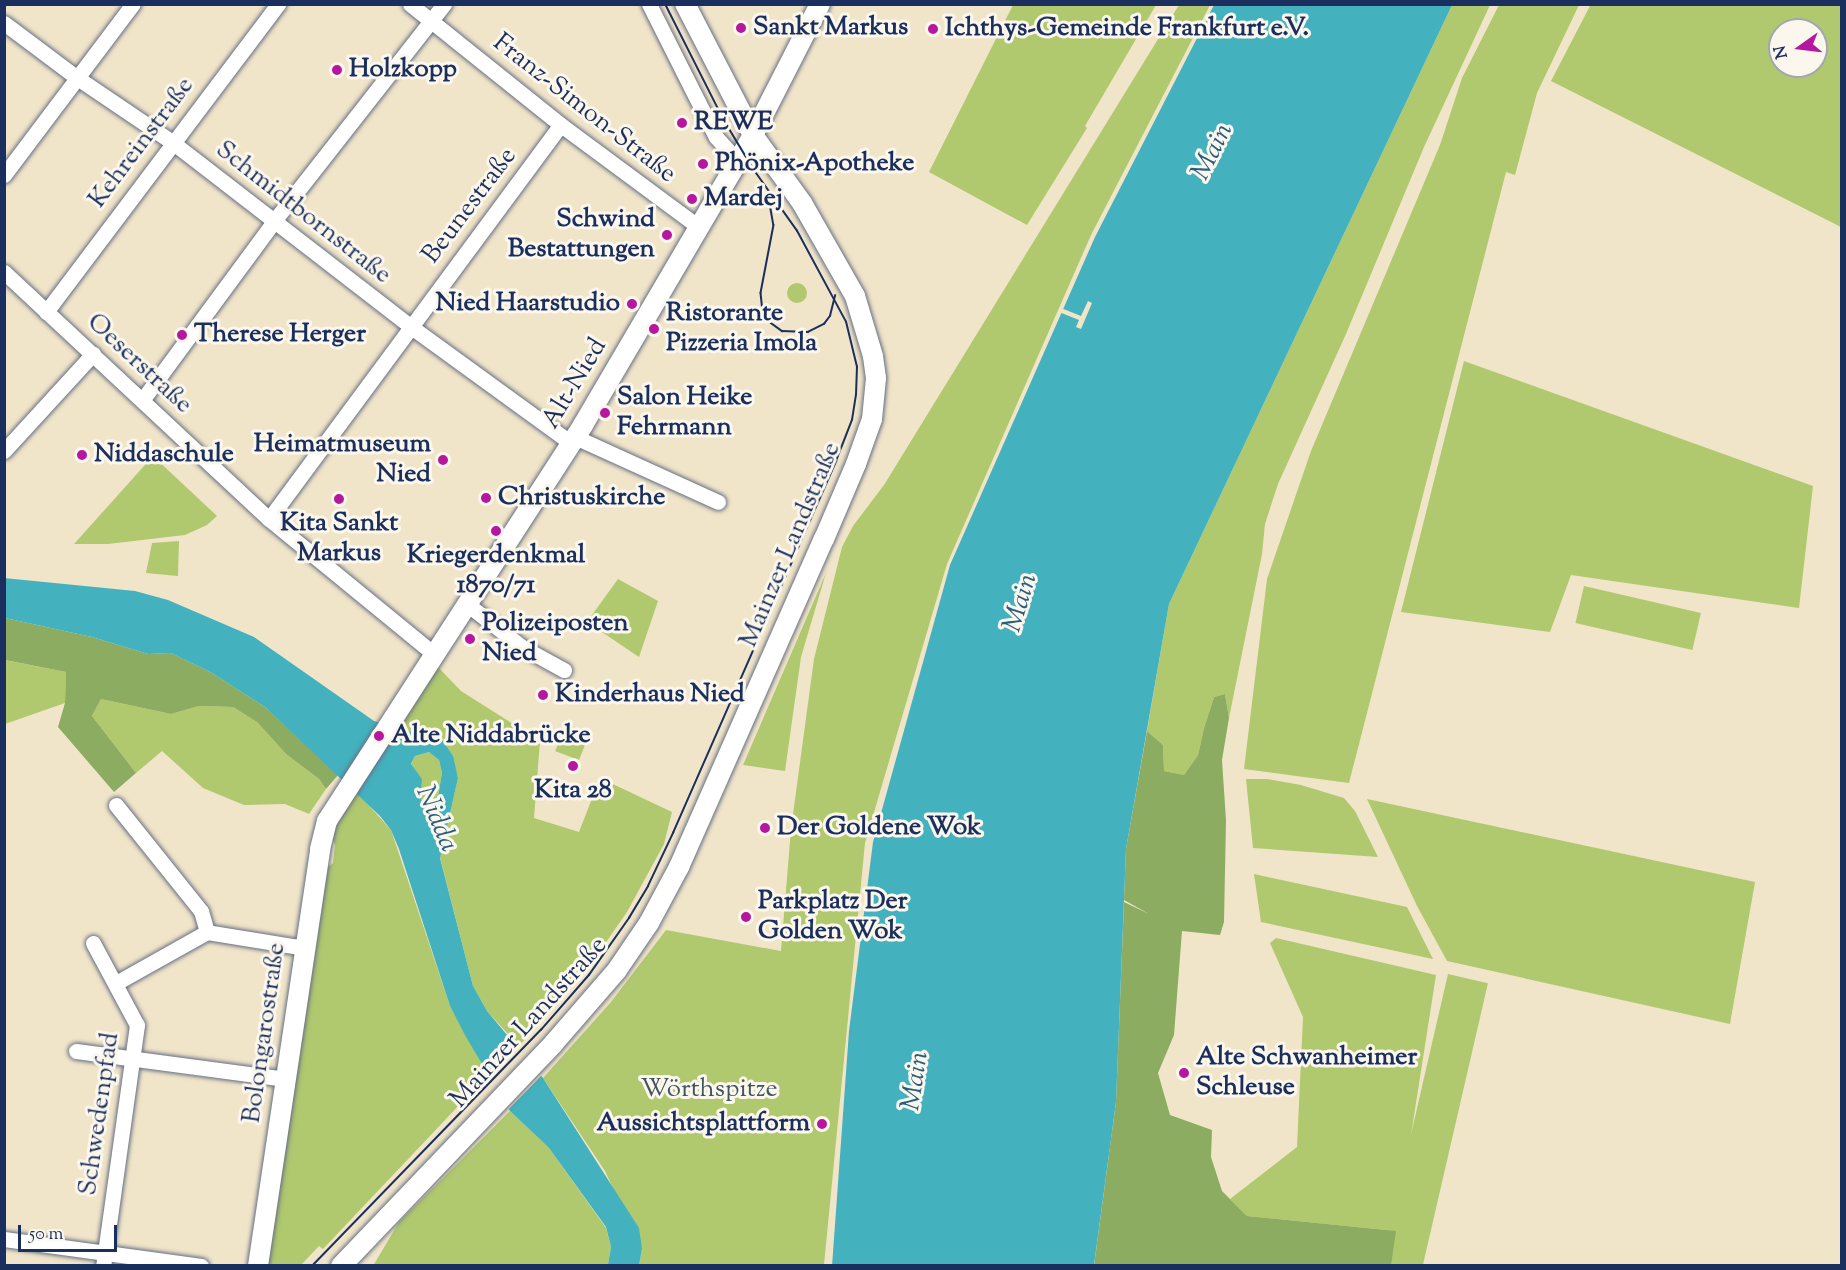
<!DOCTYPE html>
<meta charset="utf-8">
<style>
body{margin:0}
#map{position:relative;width:1846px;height:1270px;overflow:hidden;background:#f1e5c9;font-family:"Sorts Mill Goudy",serif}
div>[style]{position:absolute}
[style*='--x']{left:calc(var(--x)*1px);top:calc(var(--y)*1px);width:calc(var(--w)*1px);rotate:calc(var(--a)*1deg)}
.green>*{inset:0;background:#b0c86e;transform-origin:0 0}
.round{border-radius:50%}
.forest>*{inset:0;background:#8cac61}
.water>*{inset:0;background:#43b2be}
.pier>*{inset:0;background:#f1e5c9}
.roads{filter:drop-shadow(0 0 2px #666f83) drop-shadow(0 0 2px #666f83)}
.minor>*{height:15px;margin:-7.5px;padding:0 7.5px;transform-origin:7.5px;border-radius:7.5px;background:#fff}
.major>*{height:20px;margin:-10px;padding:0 10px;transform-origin:10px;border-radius:10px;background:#fff}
.tram>*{height:1.5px;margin:-0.75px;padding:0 0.75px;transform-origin:0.75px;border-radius:0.75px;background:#1b2f5e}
.dots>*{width:16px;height:16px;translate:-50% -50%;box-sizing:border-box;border:3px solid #fbf7ec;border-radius:50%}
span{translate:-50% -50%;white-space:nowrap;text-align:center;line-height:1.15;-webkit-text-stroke:6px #fbf7ec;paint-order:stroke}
.poi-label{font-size:26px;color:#1b2f5e;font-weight:700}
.left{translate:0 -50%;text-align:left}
.right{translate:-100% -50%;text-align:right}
.street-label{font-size:26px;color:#1b2f5e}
.park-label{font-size:26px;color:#405562}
.water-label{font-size:27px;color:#295d80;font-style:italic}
.frame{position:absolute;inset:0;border:6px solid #1b2f5e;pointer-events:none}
.north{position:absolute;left:1768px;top:18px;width:60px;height:60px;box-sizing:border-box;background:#fbf7ec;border:2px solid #a1a7b3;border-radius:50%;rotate:256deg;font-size:16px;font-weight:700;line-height:24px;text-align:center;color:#1b2f5e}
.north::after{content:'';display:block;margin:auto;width:21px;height:27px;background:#b5179e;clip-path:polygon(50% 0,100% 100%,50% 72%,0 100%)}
.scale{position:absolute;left:18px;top:1225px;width:99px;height:27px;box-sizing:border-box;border:3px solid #1b2f5e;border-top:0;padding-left:8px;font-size:18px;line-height:21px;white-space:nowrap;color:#1b2f5e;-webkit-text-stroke:4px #fbf7ec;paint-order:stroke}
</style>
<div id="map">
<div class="green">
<i style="clip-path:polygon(evenodd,1591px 4px,1841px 5px,1841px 227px,1551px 81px,1591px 4px,1780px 30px,1816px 30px,1816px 66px,1780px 66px,1780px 30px)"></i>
<i style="clip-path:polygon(1013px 5px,1156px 5px,1085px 126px,1087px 128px,1027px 225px,929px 172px)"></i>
<i style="clip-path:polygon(1179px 5px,1210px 5px,1091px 235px,947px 564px,865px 843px,824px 1265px,639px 1265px,642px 1249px,605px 1171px,543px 1078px,611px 1002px,666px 930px,781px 951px,791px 829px,814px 659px,842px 547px,853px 526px,884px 485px)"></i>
<i style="clip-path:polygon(1452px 5px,1490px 5px,1424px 147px,1346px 334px,1278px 484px,1265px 524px,1262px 554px,1229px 718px,1225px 694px,1214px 697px,1204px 728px,1198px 755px,1184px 775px,1164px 771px,1163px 745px,1147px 731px,1169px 604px)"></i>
<i style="clip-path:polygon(1499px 5px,1579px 5px,1537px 93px,1515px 175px,1506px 172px,1349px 783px,1244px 769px,1267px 579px,1311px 451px,1440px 145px,1462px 78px)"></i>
<i class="round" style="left:787px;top:283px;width:20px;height:20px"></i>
<i style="clip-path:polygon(1464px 361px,1813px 486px,1799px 608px,1571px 575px,1550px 632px,1401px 612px)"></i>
<i style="clip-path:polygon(153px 456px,217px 516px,207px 525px,185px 535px,108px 544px,74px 544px)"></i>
<i style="clip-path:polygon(179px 541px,178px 576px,146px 573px,152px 543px)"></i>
<i style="clip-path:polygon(826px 573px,801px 657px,785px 771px,743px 765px)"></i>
<i style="clip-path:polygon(618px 579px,658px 601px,639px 657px,587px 622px)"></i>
<i style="left:1584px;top:586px;width:120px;height:38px;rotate:13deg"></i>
<i style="clip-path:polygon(4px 660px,66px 672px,65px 703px,5px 724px)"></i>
<i style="clip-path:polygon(437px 666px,461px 691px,540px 741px,534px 818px,579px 832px,600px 778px,672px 812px,664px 844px,627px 912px,586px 971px,519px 1046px,487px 1011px,473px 986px,440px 857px,458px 778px,455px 767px,438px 734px,419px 734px,397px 728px)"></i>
<i style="clip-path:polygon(101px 699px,171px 714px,199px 706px,233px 707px,257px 722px,286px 754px,319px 779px,326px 789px,309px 814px,285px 804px,244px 805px,203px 788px,162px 751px,136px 773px,92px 716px)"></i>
<i style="clip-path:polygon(568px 724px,589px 735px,579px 760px,555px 751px)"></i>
<i style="clip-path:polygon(429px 752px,439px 760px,442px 773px,437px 803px,429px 807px,421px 801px,422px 779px,411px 765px,415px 756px)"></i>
<i style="clip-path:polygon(1246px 779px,1267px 779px,1301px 785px,1344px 798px,1355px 811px,1378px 857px,1253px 848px)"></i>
<i style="clip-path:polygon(356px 791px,391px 830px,450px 1006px,490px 1078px,463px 1101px,323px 1249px,319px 1246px,301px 1265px,264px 1266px,327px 868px,333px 863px,335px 845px,332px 838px,338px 818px)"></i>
<i style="clip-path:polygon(1367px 799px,1755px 882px,1730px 1024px,1447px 961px,1417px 906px)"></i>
<i style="clip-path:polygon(1254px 874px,1407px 907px,1433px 959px,1261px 922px)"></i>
<i style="clip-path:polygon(1276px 938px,1436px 975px,1396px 1231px,1247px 1216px,1230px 1199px,1297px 1147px,1303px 1017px,1270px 943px)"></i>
<i style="left:1448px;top:974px;width:41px;height:295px;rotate:13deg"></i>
<i style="clip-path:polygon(510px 1111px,549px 1148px,606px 1228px,611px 1247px,608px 1265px,373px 1266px,399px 1222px)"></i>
</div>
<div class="forest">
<i style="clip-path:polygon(5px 618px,92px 637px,148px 654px,171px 653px,212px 673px,265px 707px,338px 775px,326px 789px,319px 779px,286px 754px,257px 722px,233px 707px,199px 706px,171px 714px,101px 699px,92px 716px,136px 773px,114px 792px,58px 727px,65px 703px,66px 672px,5px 660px)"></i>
<i style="clip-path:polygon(1225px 694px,1229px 718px,1222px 760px,1226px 820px,1224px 922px,1220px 935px,1182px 931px,1174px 1035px,1158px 1073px,1170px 1115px,1212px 1130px,1211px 1157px,1222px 1191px,1247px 1216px,1396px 1231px,1391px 1265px,1094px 1266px,1116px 1102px,1124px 902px,1149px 914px,1124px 900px,1126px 849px,1147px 731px,1163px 745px,1164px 771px,1184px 775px,1198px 755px,1204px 728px,1214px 697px)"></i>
</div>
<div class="water">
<i style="clip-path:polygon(1214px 5px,1452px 5px,1169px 604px,1126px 849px,1116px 1102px,1094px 1265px,832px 1266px,849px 1031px,873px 842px,950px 565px,1095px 237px)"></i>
<i style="clip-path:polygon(evenodd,4px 578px,135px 591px,168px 600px,254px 637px,374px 721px,419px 734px,438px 734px,453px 756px,458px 778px,440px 858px,473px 986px,487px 1011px,543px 1078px,639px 1228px,642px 1249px,639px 1265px,608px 1265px,611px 1247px,606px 1227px,549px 1148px,510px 1111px,466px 1037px,450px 1006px,399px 849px,391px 830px,380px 816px,265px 707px,212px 673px,171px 653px,148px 654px,92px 637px,5px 618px,4px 578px,429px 752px,439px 760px,442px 773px,437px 803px,429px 807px,421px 801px,422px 779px,411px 764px,415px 756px,429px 752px)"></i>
</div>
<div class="pier">
<i style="clip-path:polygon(1088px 301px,1092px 303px,1081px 329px,1076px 327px,1079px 320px,1059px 312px,1061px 308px,1081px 316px)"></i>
<i style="clip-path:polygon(521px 1043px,544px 1073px,507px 1111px,486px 1078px)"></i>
</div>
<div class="roads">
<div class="minor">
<i style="--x:410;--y:4;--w:193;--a:38.7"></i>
<i style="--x:561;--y:125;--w:173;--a:36.5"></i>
<i style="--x:649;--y:4;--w:149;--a:63.3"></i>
<i style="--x:716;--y:137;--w:31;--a:48"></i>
<i style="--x:4;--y:23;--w:90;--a:36.9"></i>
<i style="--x:76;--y:77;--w:116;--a:34.1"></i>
<i style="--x:172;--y:142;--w:301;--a:37.7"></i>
<i style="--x:410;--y:326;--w:199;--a:36"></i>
<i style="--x:4;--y:175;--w:214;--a:-53"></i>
<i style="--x:4;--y:272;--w:362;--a:43"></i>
<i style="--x:269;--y:519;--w:213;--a:39.3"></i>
<i style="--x:46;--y:312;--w:386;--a:-53"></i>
<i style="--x:143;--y:399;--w:221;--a:-53.6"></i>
<i style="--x:274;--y:221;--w:276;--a:-51.9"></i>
<i style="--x:575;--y:437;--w:157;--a:24.4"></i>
<i style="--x:4;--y:451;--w:132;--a:-47.5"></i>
<i style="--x:269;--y:519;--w:490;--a:-53.5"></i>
<i style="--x:467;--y:604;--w:70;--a:38"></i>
<i style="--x:522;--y:647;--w:48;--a:28.7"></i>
<i style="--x:116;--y:805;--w:136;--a:51.3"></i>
<i style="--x:201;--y:911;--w:22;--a:74"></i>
<i style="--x:93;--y:943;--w:93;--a:61.8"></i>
<i style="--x:137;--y:1025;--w:243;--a:98"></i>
<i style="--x:116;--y:983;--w:104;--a:-29.3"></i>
<i style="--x:207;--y:932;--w:99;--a:9.3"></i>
<i style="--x:76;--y:1051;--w:212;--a:7.6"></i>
<i style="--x:4;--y:1239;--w:199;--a:7.8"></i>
</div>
<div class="major">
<i style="--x:258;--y:1266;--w:422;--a:-81.5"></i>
<i style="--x:320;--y:849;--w:29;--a:-76"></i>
<i style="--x:327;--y:821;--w:472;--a:-57.1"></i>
<i style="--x:583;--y:425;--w:336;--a:-59.6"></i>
<i style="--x:753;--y:135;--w:147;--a:-62.9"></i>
<i style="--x:341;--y:1266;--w:307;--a:-46.3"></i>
<i style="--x:553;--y:1044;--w:98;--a:-49.1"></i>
<i style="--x:617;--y:970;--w:57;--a:-55.8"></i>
<i style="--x:649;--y:923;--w:64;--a:-61.8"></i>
<i style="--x:679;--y:867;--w:359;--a:-66.2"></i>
<i style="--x:824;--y:539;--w:82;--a:-66.9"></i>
<i style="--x:856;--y:464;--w:48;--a:-70.4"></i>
<i style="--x:872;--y:419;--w:41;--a:-84.4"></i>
<i style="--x:876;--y:378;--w:22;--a:-98"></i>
<i style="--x:873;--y:356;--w:63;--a:-106.7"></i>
<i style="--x:855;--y:296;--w:107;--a:-119.7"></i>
<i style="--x:802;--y:203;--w:84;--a:-125.8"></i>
<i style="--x:753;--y:135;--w:148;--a:-117.4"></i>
</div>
</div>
<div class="tram">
<i style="--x:769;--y:198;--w:27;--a:80"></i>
<i style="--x:774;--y:225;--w:69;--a:100.8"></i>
<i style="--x:761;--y:293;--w:18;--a:84"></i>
<i style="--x:763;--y:311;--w:10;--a:66"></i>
<i style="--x:767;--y:320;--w:19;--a:36"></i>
<i style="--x:782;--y:331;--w:26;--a:2"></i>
<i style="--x:808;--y:332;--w:18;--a:-27"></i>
<i style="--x:824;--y:324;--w:10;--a:-53"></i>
<i style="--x:830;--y:316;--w:21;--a:-76"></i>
<i style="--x:312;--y:1266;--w:329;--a:-45.9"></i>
<i style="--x:541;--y:1030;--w:73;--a:-48.9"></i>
<i style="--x:589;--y:975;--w:70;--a:-54.9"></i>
<i style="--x:629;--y:918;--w:37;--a:-59"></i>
<i style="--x:648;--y:886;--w:59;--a:-64.7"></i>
<i style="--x:673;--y:833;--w:406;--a:-66.3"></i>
<i style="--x:836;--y:461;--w:44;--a:-68.7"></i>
<i style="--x:852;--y:420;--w:25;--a:-81"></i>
<i style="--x:856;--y:395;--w:28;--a:-88"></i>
<i style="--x:857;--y:367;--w:46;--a:-103.7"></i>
<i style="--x:846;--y:322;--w:103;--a:-118.3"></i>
<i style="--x:797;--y:231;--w:76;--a:-125.4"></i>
<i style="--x:753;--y:169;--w:56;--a:-121.1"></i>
<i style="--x:724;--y:121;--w:131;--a:-116.8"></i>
</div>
<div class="dots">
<i style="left:741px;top:28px;background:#b5179e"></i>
<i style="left:933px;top:29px;background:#b5179e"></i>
<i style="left:337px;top:70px;background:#b5179e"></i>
<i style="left:682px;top:123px;background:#b5179e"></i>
<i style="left:703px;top:164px;background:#b5179e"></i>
<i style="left:692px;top:199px;background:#b5179e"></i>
<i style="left:667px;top:235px;background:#b5179e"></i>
<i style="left:632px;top:304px;background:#b5179e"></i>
<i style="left:654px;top:329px;background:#b5179e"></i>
<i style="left:182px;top:335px;background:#b5179e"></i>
<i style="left:605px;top:413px;background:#b5179e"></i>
<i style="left:82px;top:455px;background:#b5179e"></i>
<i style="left:443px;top:460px;background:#b5179e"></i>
<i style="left:486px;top:498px;background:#b5179e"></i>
<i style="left:339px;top:499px;background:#b5179e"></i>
<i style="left:496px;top:531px;background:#b5179e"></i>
<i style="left:470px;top:639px;background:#b5179e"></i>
<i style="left:543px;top:695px;background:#b5179e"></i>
<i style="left:379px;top:736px;background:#b5179e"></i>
<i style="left:573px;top:766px;background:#b5179e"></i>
<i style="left:765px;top:828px;background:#b5179e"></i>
<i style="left:746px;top:917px;background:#b5179e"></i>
<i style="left:1184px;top:1073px;background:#b5179e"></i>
<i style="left:822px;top:1124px;background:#b5179e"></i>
</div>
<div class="poi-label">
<span class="left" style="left:753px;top:28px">Sankt Markus</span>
<span class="left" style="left:945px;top:29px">Ichthys-Gemeinde Frankfurt e.V.</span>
<span class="left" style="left:349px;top:70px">Holzkopp</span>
<span class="left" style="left:694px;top:123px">REWE</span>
<span class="left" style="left:715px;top:164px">Phönix-Apotheke</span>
<span class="left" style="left:704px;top:199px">Mardej</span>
<span class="right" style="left:655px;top:235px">Schwind<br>Bestattungen</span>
<span class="right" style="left:620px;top:304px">Nied Haarstudio</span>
<span class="left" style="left:666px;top:329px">Ristorante<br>Pizzeria Imola</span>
<span class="left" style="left:194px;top:335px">Therese Herger</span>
<span class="left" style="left:617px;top:413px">Salon Heike<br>Fehrmann</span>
<span class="right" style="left:431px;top:460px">Heimatmuseum<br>Nied</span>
<span class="left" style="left:94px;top:455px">Niddaschule</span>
<span class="left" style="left:498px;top:498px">Christuskirche</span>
<span style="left:339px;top:539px">Kita Sankt<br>Markus</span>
<span style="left:496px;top:571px">Kriegerdenkmal<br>1870/71</span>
<span class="left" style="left:482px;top:639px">Polizeiposten<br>Nied</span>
<span class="left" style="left:555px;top:695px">Kinderhaus Nied</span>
<span class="left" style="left:391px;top:736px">Alte Niddabrücke</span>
<span style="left:573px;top:791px">Kita 28</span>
<span class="left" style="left:777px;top:828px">Der Goldene Wok</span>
<span class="left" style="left:758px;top:917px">Parkplatz Der<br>Golden Wok</span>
<span class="left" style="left:1196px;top:1073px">Alte Schwanheimer<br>Schleuse</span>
<span class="right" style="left:810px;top:1124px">Aussichtsplattform</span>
</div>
<div class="street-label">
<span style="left:584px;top:109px;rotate:38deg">Franz-Simon-Straße</span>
<span style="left:142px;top:143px;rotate:-53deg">Kehreinstraße</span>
<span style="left:470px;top:206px;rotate:-53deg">Beunestraße</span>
<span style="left:303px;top:213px;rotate:38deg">Schmidtbornstraße</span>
<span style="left:139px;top:364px;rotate:43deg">Oeserstraße</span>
<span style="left:575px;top:384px;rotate:-59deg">Alt-Nied</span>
<span style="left:791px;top:545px;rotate:-67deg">Mainzer Landstraße</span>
<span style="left:529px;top:1023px;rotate:-48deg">Mainzer Landstraße</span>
<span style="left:265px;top:1033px;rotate:-82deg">Bolongarostraße</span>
<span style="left:100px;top:1114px;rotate:-82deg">Schwedenpfad</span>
</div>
<div class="park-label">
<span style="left:709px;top:1090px">Wörthspitze</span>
</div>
<div class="water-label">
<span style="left:1213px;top:152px;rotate:-63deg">Main</span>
<span style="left:1021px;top:603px;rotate:-73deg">Main</span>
<span style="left:436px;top:819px;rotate:67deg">Nidda</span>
<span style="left:916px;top:1081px;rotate:-81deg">Main</span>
</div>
<div class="frame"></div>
<div class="north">N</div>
<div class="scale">50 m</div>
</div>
